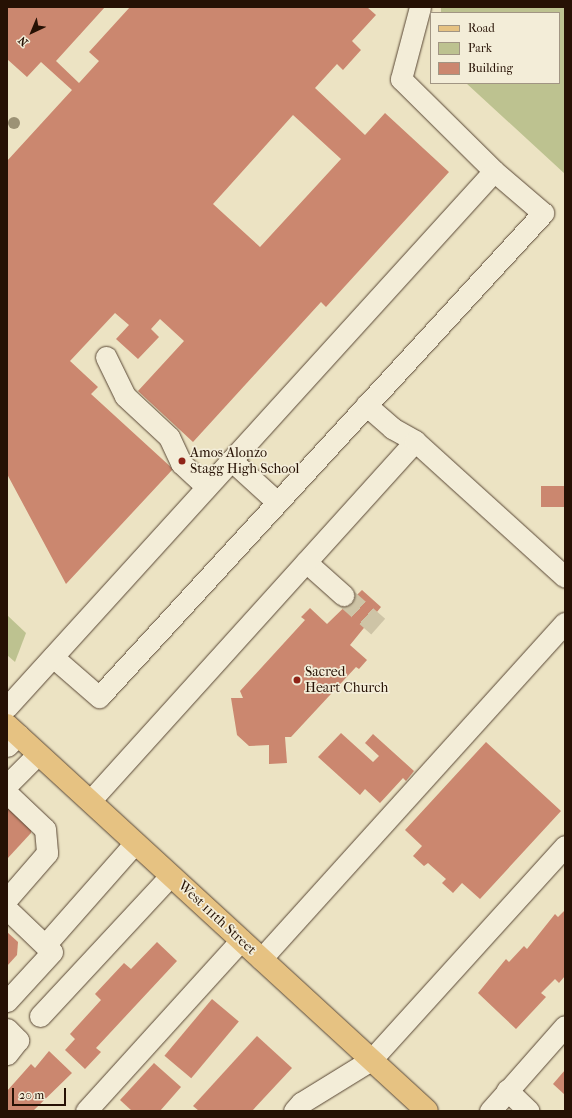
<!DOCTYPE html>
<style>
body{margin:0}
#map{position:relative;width:572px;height:1118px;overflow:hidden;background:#ece3c3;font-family:"IM FELL French Canon",serif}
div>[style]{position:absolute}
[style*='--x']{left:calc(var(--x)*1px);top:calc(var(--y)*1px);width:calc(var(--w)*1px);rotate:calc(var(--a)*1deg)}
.green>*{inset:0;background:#bdc290}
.building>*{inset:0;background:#cb876f;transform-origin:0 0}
.minor-tunnel>*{height:21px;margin-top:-10.5px;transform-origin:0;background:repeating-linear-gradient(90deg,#cec4a6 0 21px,transparent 0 31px)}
.roads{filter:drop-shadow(0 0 1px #584634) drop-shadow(0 0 1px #584634)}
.minor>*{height:21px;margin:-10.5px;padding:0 10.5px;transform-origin:10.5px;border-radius:10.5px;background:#f3edd8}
.major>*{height:22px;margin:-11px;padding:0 11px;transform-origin:11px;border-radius:11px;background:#e6c282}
.trees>*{width:12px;height:12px;margin:-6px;border-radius:50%;background:#9c9275}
.dots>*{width:11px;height:11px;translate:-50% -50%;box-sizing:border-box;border:2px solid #f3edd8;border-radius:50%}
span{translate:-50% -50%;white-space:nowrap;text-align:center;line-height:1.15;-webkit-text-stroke:3.5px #f3edd8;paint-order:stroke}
.poi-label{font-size:14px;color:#261104}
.left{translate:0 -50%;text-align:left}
.street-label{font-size:14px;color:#261104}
.frame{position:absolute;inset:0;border:8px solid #261104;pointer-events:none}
.legend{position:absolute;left:430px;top:12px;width:130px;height:72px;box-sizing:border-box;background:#f3edd8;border:1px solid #a19583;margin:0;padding:5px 7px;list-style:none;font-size:12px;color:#261104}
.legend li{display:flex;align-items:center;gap:8px;height:20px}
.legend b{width:20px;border:1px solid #a19583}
.north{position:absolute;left:12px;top:12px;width:40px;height:40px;-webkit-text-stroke:3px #f3edd8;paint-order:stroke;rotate:224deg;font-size:11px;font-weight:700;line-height:16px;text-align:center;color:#261104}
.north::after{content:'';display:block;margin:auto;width:14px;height:18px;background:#261104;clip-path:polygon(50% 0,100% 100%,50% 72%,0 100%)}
.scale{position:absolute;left:12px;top:1088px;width:54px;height:18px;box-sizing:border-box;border:2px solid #261104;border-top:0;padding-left:5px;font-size:12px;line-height:14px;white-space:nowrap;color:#261104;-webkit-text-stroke:3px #f3edd8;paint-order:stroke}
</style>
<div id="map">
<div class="green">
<i style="clip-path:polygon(441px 7px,565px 7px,565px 174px,466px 83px,559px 83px,559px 13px,441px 13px)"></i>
<i style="clip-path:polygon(7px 615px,26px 633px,15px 662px,7px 655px)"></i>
</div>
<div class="building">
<i style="clip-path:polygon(evenodd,7px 7px,105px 7px,56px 61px,79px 83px,99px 61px,89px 52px,130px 7px,367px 7px,376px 15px,352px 41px,361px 50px,343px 70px,337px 64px,315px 88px,365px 135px,385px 113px,449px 172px,326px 307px,321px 302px,193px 442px,138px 391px,184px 341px,160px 319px,151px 329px,159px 337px,138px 359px,116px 339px,129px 325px,115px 313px,70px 361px,98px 387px,91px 394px,173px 469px,66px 584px,7px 474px,7px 161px,72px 90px,41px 62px,27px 77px,7px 59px,7px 7px,293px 115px,341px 159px,260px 247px,213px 204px,293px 115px)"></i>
<i style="left:565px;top:486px;width:21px;height:24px;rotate:90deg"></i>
<i style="clip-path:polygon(362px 590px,381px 607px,350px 645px,367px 660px,359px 669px,356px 667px,291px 737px,285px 737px,287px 763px,269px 764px,269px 745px,249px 746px,237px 735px,231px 698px,243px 698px,240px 691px,305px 620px,301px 617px,310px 608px,327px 624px)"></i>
<i style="clip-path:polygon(341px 733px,373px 762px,379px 756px,365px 743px,373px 734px,414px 771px,406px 781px,403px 778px,380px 803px,365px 789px,360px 795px,318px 757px)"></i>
<i style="clip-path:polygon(486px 742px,561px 811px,480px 899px,462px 883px,453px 893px,442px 883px,446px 879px,428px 863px,424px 866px,413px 856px,422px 846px,405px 830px)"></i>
<i style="clip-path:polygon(7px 801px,31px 824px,31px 833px,7px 859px)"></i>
<i style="clip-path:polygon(565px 910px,565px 976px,559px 983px,555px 979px,541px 993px,546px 997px,516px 1029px,478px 993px,506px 959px,509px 962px,524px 946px,527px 949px,555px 914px,558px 917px)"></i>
<i style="clip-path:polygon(7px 932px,18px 942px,17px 955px,7px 966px)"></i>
<i style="clip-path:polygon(157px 942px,177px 961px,96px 1048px,101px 1052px,85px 1069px,65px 1050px,75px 1039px,70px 1034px,101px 1000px,95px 994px,124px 963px,131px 969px)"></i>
<i style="left:212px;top:999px;width:35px;height:74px;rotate:40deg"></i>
<i style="clip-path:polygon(257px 1036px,292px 1068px,252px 1111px,199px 1111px,193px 1106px)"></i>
<i style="clip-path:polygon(49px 1051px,72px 1073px,33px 1111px,7px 1111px,7px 1091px,31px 1064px,35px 1068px)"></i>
<i style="clip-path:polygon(154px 1063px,181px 1087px,160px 1111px,132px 1111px,120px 1100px)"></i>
<i style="clip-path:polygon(565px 1070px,565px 1095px,553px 1084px)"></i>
</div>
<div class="minor-tunnel">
<i style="--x:343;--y:595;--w:47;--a:41.5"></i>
</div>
<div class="roads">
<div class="minor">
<i style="--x:106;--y:357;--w:43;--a:64"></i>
<i style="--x:125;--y:396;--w:60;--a:43"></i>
<i style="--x:169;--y:437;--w:29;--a:65"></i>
<i style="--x:181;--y:463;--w:35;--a:43"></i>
<i style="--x:366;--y:405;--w:35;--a:41"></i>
<i style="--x:392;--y:428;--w:26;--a:29"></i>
<i style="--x:231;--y:460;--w:62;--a:42.4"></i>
<i style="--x:306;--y:562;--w:50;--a:41.7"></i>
<i style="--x:53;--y:657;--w:61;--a:41"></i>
<i style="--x:99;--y:697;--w:657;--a:-47.47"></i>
<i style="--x:543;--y:213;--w:65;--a:-139.4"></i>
<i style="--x:494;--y:171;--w:131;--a:-135.3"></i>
<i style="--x:401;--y:79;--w:74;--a:-75.2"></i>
<i style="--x:7;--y:707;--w:724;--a:-47.74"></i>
<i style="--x:7;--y:746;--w:16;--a:-45"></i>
<i style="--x:7;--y:785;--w:44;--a:-45"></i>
<i style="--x:7;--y:793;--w:52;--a:43.5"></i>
<i style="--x:45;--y:829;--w:24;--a:85"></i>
<i style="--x:47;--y:853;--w:61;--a:131"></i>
<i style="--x:90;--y:801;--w:485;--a:-47.9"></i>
<i style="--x:415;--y:441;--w:202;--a:42.2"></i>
<i style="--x:7;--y:909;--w:62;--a:43.7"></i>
<i style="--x:52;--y:952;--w:67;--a:132.6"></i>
<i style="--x:45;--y:945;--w:136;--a:-48.6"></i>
<i style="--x:261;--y:959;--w:453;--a:-47.9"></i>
<i style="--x:40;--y:1016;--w:192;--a:-47.1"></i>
<i style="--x:7;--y:1029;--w:16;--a:45"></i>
<i style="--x:18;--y:1040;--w:18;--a:128"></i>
<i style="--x:507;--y:1090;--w:30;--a:44"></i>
<i style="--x:86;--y:1111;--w:231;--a:-47.8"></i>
<i style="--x:294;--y:1111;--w:11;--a:-49"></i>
<i style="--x:301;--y:1103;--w:82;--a:-31.6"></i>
<i style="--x:371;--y:1060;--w:289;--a:-47.8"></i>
<i style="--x:490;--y:1111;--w:113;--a:-48.6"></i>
</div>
<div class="major">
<i style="--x:7;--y:725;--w:570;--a:42.58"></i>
</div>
</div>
<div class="trees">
<i style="left:14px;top:123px"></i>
</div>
<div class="dots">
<i style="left:182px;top:461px;background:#8f2418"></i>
<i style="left:297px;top:680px;background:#8f2418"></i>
</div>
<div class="poi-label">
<span class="left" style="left:190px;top:461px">Amos Alonzo<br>Stagg High School</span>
<span class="left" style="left:305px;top:680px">Sacred<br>Heart Church</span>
</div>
<div class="street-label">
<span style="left:217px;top:918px;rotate:43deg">West 111th Street</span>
</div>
<div class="frame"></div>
<ul class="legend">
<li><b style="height:5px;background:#e6c282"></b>Road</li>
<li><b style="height:11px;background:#bdc290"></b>Park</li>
<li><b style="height:11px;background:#cb876f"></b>Building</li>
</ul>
<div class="north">N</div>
<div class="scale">20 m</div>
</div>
